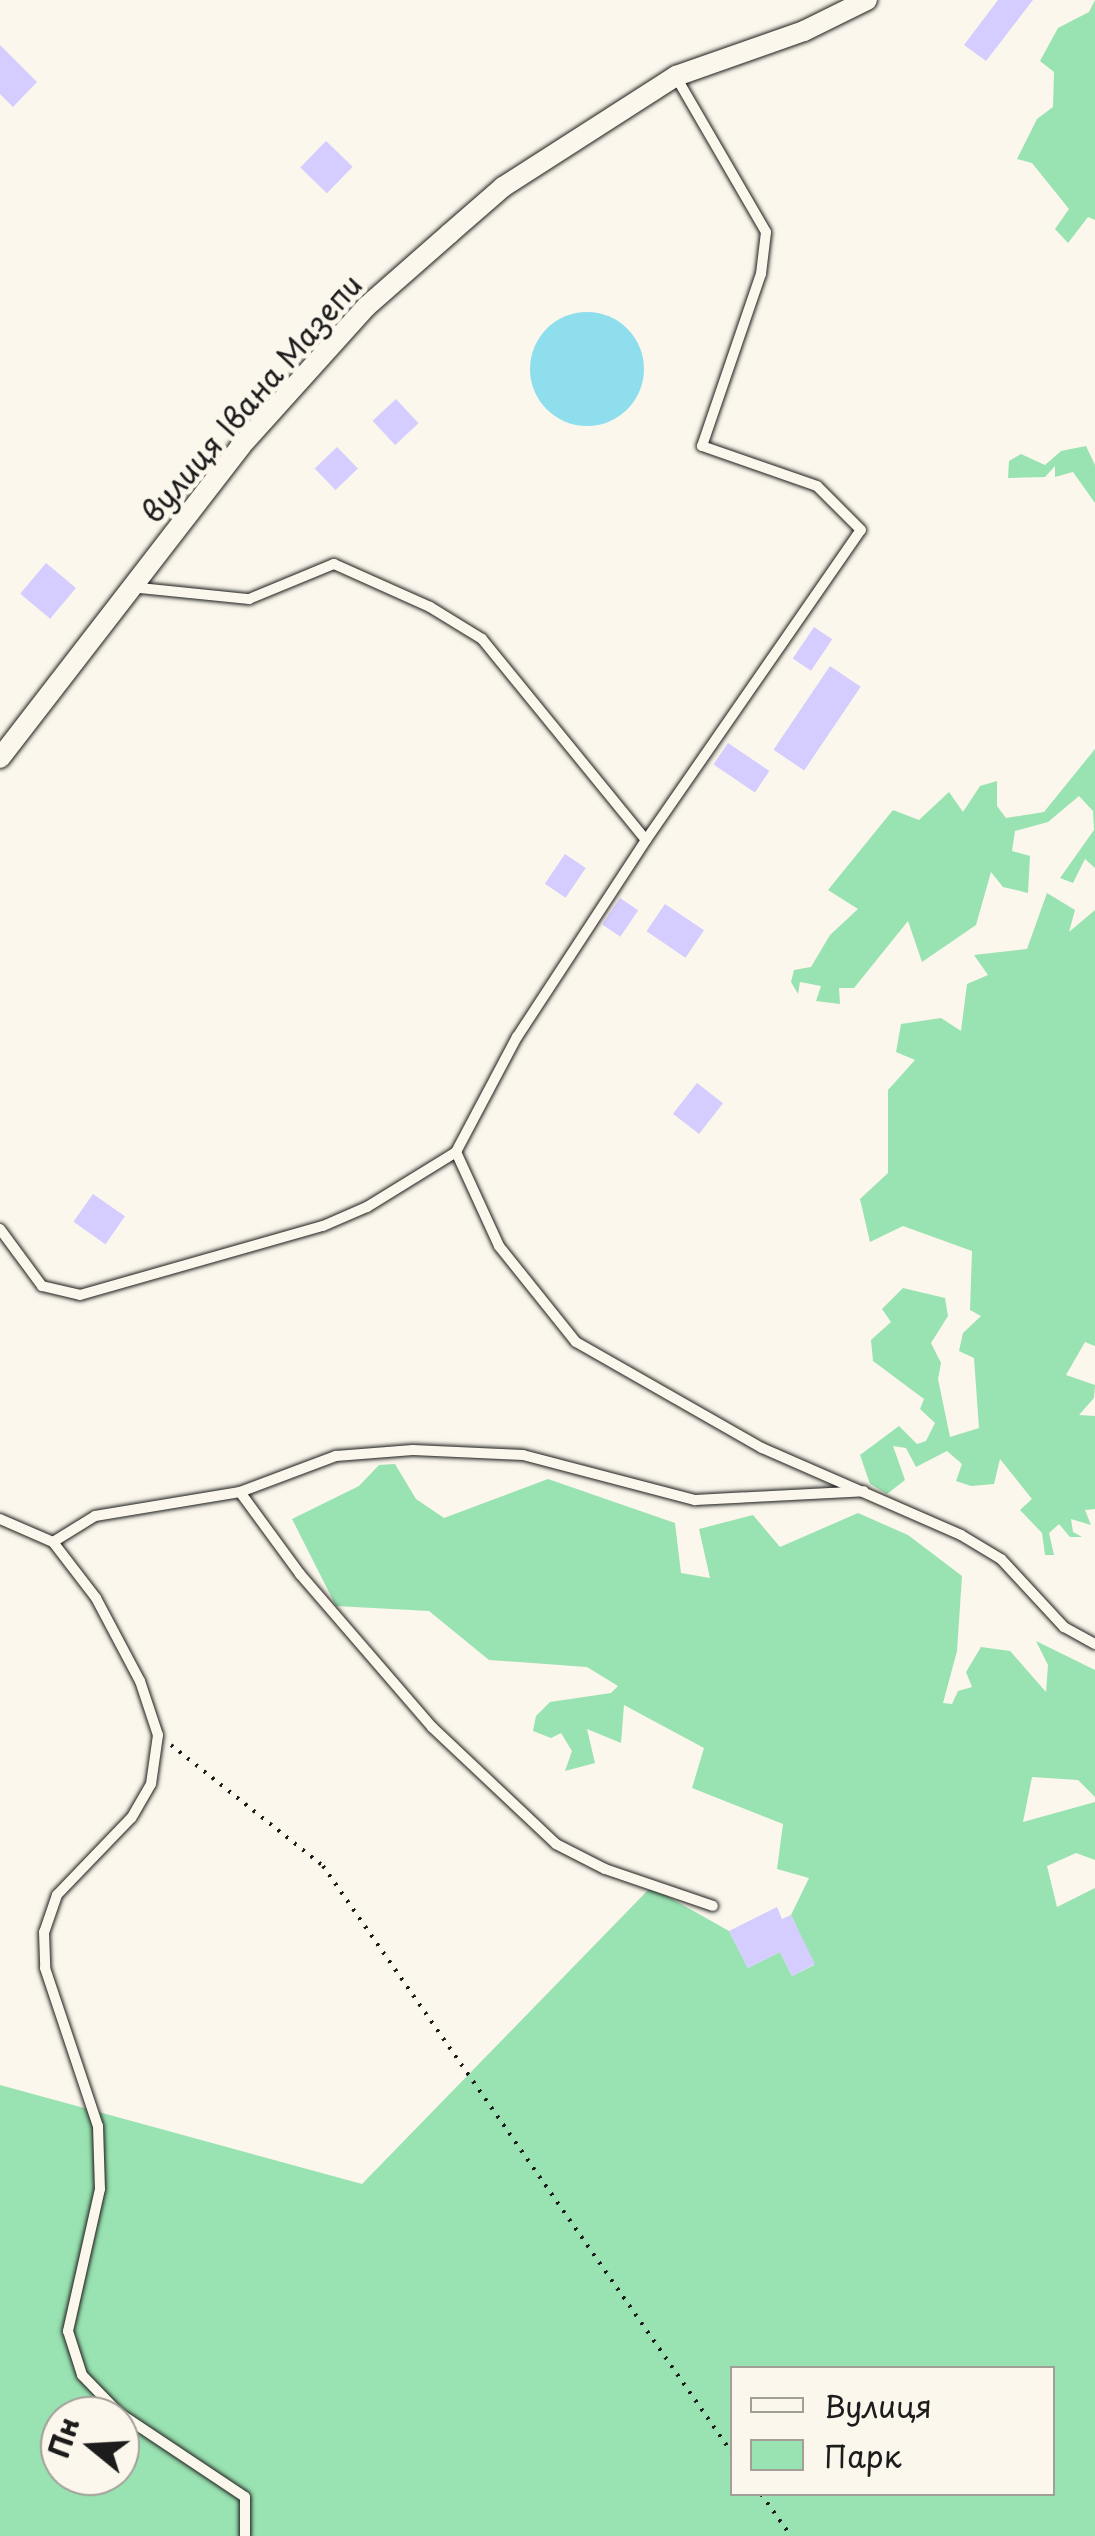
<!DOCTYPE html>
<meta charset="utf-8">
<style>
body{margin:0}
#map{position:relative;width:1095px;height:2536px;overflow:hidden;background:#fbf7ec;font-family:"Playpen Sans",sans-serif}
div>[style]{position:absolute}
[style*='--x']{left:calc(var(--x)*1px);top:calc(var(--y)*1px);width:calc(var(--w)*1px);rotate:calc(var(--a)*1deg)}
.green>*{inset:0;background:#99e2b1}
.water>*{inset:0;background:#8fdeed}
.round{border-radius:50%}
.building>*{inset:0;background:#d5ccff;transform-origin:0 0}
.path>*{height:4px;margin-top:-2px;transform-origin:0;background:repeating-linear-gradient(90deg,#1c1c1c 0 2.5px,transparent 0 10.5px)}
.roads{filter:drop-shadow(0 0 2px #1c1c1c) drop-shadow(0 0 2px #1c1c1c)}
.service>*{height:10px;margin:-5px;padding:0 5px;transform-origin:5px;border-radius:5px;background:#fbf7ec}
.minor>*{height:20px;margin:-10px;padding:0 10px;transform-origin:10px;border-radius:10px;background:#fbf7ec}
span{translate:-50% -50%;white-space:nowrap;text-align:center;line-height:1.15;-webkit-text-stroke:10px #fbf7ec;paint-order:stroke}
.street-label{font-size:30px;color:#1c1c1c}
.legend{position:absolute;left:730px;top:2366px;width:325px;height:130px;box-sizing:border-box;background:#fbf7ec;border:2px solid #a29f99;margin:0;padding:12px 18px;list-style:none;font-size:30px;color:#1c1c1c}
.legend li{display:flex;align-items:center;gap:20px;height:50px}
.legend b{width:50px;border:2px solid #a29f99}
.north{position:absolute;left:40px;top:2396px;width:100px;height:100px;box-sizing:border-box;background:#fbf7ec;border:2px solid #a29f99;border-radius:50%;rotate:288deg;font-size:28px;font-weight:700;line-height:40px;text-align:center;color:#1c1c1c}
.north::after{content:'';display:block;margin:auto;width:35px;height:45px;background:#1c1c1c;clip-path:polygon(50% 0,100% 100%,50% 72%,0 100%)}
</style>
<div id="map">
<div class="green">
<i style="clip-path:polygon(1095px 0,1095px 220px,1088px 217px,1068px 243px,1055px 229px,1069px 209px,1032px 163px,1017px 159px,1037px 119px,1053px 107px,1054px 72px,1040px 61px,1058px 28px,1089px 12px)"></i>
<i style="clip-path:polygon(1086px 446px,1095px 465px,1095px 503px,1073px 472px,1055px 477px,1055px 466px,1045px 477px,1008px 478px,1009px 461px,1021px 454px,1045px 465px,1061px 451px)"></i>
<i style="clip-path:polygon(1095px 749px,1095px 868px,1085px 859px,1073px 883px,1060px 878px,1094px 830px,1093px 811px,1079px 796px,1048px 822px,1015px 831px,1012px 851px,1030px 856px,1028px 893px,1003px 887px,991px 872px,976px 925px,922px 962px,908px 921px,854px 988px,839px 988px,840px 1004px,816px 1001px,821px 986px,800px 982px,798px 994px,791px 982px,794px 970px,811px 967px,830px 935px,858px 909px,828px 890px,893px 810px,919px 820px,949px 792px,963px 812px,980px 786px,997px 781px,997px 806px,1006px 818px,1044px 812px)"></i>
<i style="clip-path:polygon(1047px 893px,1075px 910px,1069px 932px,1095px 910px,1095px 1346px,1085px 1342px,1066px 1375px,1095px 1385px,1094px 1398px,1079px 1415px,1095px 1416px,1095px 1509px,1085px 1510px,1091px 1525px,1071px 1519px,1073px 1532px,1082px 1537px,1070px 1537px,1059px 1524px,1049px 1533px,1054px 1555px,1045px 1555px,1042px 1533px,1020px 1510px,1032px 1499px,1000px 1459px,994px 1484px,971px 1486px,956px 1481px,962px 1464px,947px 1451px,916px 1467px,906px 1448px,893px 1446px,905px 1480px,887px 1494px,870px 1484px,860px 1455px,899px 1426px,917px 1444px,926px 1441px,935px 1423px,920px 1409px,924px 1399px,873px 1361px,871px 1340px,891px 1322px,882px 1309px,903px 1288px,945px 1298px,948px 1316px,931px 1343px,941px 1363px,938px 1379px,950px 1437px,979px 1428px,974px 1358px,959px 1351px,963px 1333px,981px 1316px,970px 1310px,972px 1251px,903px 1226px,870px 1242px,860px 1199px,888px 1173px,888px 1090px,915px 1060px,896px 1052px,901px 1024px,941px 1018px,961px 1031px,967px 984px,988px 975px,974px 955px,1027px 949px)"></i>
<i style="clip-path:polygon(evenodd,395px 1464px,416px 1499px,444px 1518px,548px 1479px,675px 1523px,681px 1573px,710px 1578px,699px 1529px,753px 1515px,780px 1547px,858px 1513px,908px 1535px,962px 1576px,957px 1651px,943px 1703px,952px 1704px,958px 1691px,972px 1687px,966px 1672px,981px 1647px,1010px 1651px,1046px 1692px,1048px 1665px,1036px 1641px,1095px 1670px,1095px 1797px,1078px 1780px,1032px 1777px,1023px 1822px,1095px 1802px,1095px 1860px,1076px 1853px,1047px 1866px,1057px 1907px,1095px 1888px,1095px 2536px,0 2536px,0 2085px,362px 2184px,651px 1887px,729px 1931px,748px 1968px,780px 1952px,792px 1976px,814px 1965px,791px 1915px,809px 1878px,777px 1869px,783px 1824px,692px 1788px,704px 1748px,624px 1705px,621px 1743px,587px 1729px,595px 1763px,565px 1771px,572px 1751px,561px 1733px,551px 1738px,533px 1731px,536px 1716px,550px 1702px,611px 1693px,618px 1686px,587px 1667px,489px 1660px,429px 1611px,336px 1606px,292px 1519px,359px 1486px,379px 1465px,395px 1464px,732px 2368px,1052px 2368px,1052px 2494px,732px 2494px,732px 2368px,395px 1464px,60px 2416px,120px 2416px,120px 2476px,60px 2476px,60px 2416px)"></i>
</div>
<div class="water">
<i class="round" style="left:530px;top:312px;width:114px;height:114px"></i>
</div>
<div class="building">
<i style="clip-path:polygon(998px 0,1033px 0,986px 61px,964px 45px)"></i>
<i style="clip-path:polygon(0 45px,37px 82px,13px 107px,0 94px)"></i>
<i style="left:326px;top:141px;width:37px;height:37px;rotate:44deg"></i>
<i style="left:396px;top:399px;width:33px;height:32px;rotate:47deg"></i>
<i style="left:337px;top:447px;width:30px;height:31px;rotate:46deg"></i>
<i style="left:46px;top:563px;width:39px;height:40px;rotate:40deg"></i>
<i style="left:814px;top:627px;width:22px;height:38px;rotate:34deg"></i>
<i style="left:830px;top:666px;width:37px;height:101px;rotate:34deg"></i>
<i style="left:728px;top:743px;width:50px;height:26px;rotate:34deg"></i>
<i style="left:565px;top:854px;width:25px;height:36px;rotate:34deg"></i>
<i style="left:620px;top:898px;width:22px;height:32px;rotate:34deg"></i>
<i style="left:665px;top:904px;width:47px;height:33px;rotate:34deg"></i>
<i style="left:697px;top:1083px;width:33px;height:39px;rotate:38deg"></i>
<i style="left:93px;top:1194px;width:39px;height:34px;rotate:35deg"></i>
<i style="clip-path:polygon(777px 1907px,782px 1919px,791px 1915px,815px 1964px,792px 1976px,780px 1952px,748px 1968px,729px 1931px)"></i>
</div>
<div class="path">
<i style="--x:171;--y:1745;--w:194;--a:38.5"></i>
<i style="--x:323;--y:1866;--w:715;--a:55.13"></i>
<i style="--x:761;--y:2494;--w:52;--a:54.5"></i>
</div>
<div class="roads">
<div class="service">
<i style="--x:130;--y:587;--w:120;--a:5.8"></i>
<i style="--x:249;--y:599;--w:92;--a:-22.4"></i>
<i style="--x:334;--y:564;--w:105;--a:24.1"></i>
<i style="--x:430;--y:607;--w:61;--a:31.6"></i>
<i style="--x:482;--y:639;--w:259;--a:50.8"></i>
<i style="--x:646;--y:840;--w:377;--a:-55.3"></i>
<i style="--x:861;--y:530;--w:62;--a:-135"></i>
<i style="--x:817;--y:486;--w:122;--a:-160.8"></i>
<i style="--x:702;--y:446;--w:182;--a:-71.1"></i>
<i style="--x:761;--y:274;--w:42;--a:-83.2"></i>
<i style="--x:766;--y:232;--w:179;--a:-120.1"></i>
<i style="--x:456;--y:1152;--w:103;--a:65.4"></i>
<i style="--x:499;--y:1246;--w:123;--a:51.3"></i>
<i style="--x:576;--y:1342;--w:214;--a:29.7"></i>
<i style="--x:762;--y:1448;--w:217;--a:23.6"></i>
<i style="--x:961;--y:1535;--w:47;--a:31"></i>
<i style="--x:1001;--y:1559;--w:93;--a:47.2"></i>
<i style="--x:1064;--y:1627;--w:35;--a:29"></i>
<i style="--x:0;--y:1229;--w:71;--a:53.6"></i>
<i style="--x:42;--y:1286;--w:39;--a:13"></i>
<i style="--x:80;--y:1295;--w:253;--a:-15.9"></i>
<i style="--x:323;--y:1226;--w:48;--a:-23.4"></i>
<i style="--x:367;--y:1207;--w:105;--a:-31.7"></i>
<i style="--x:456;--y:1152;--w:130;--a:-62.1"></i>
<i style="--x:517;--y:1037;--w:235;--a:-56.8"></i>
<i style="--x:240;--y:1492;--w:102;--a:53.8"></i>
<i style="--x:300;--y:1574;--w:202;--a:49.2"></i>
<i style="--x:432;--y:1727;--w:170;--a:43.3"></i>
<i style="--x:556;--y:1844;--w:55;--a:27"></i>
<i style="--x:605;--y:1869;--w:114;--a:18.9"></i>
<i style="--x:0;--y:1519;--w:58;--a:23.5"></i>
<i style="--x:53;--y:1542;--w:49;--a:-31.8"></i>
<i style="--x:95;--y:1516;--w:147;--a:-9.4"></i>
<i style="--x:240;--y:1492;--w:103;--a:-20.6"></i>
<i style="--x:336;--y:1456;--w:77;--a:-4.5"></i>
<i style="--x:413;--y:1450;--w:110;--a:2.6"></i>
<i style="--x:523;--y:1455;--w:178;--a:14.7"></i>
<i style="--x:695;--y:1500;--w:169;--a:-3"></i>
<i style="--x:53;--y:1542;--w:71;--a:52.5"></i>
<i style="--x:96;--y:1598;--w:94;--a:62.1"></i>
<i style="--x:140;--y:1681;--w:57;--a:71.6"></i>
<i style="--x:158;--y:1735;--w:49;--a:98.1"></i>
<i style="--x:151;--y:1784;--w:39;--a:120"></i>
<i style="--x:131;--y:1818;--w:107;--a:133.9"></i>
<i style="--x:57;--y:1895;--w:39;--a:109"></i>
<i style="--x:44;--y:1932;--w:36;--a:88"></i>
<i style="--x:45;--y:1968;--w:167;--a:71.5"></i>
<i style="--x:98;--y:2126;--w:63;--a:88.2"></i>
<i style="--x:100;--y:2189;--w:146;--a:102.7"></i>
<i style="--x:68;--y:2331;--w:46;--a:72.3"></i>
<i style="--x:82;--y:2375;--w:53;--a:45.8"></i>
<i style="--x:119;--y:2413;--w:151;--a:33.7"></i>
<i style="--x:245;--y:2497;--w:39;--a:90"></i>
</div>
<div class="minor">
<i style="--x:0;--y:758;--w:393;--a:-52.3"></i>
<i style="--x:240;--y:447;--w:188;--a:-48"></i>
<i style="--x:366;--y:307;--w:111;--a:-41.3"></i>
<i style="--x:449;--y:234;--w:72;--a:-41"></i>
<i style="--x:503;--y:187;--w:206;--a:-32.7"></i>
<i style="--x:676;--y:76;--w:136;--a:-19.4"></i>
<i style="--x:804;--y:31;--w:70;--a:-26.2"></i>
</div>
</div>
<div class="street-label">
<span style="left:251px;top:398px;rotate:-49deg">вулиця Івана Мазепи</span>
</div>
<ul class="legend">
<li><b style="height:12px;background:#fbf7ec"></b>Вулиця</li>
<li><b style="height:28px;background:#99e2b1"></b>Парк</li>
</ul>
<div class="north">Пн</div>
</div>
